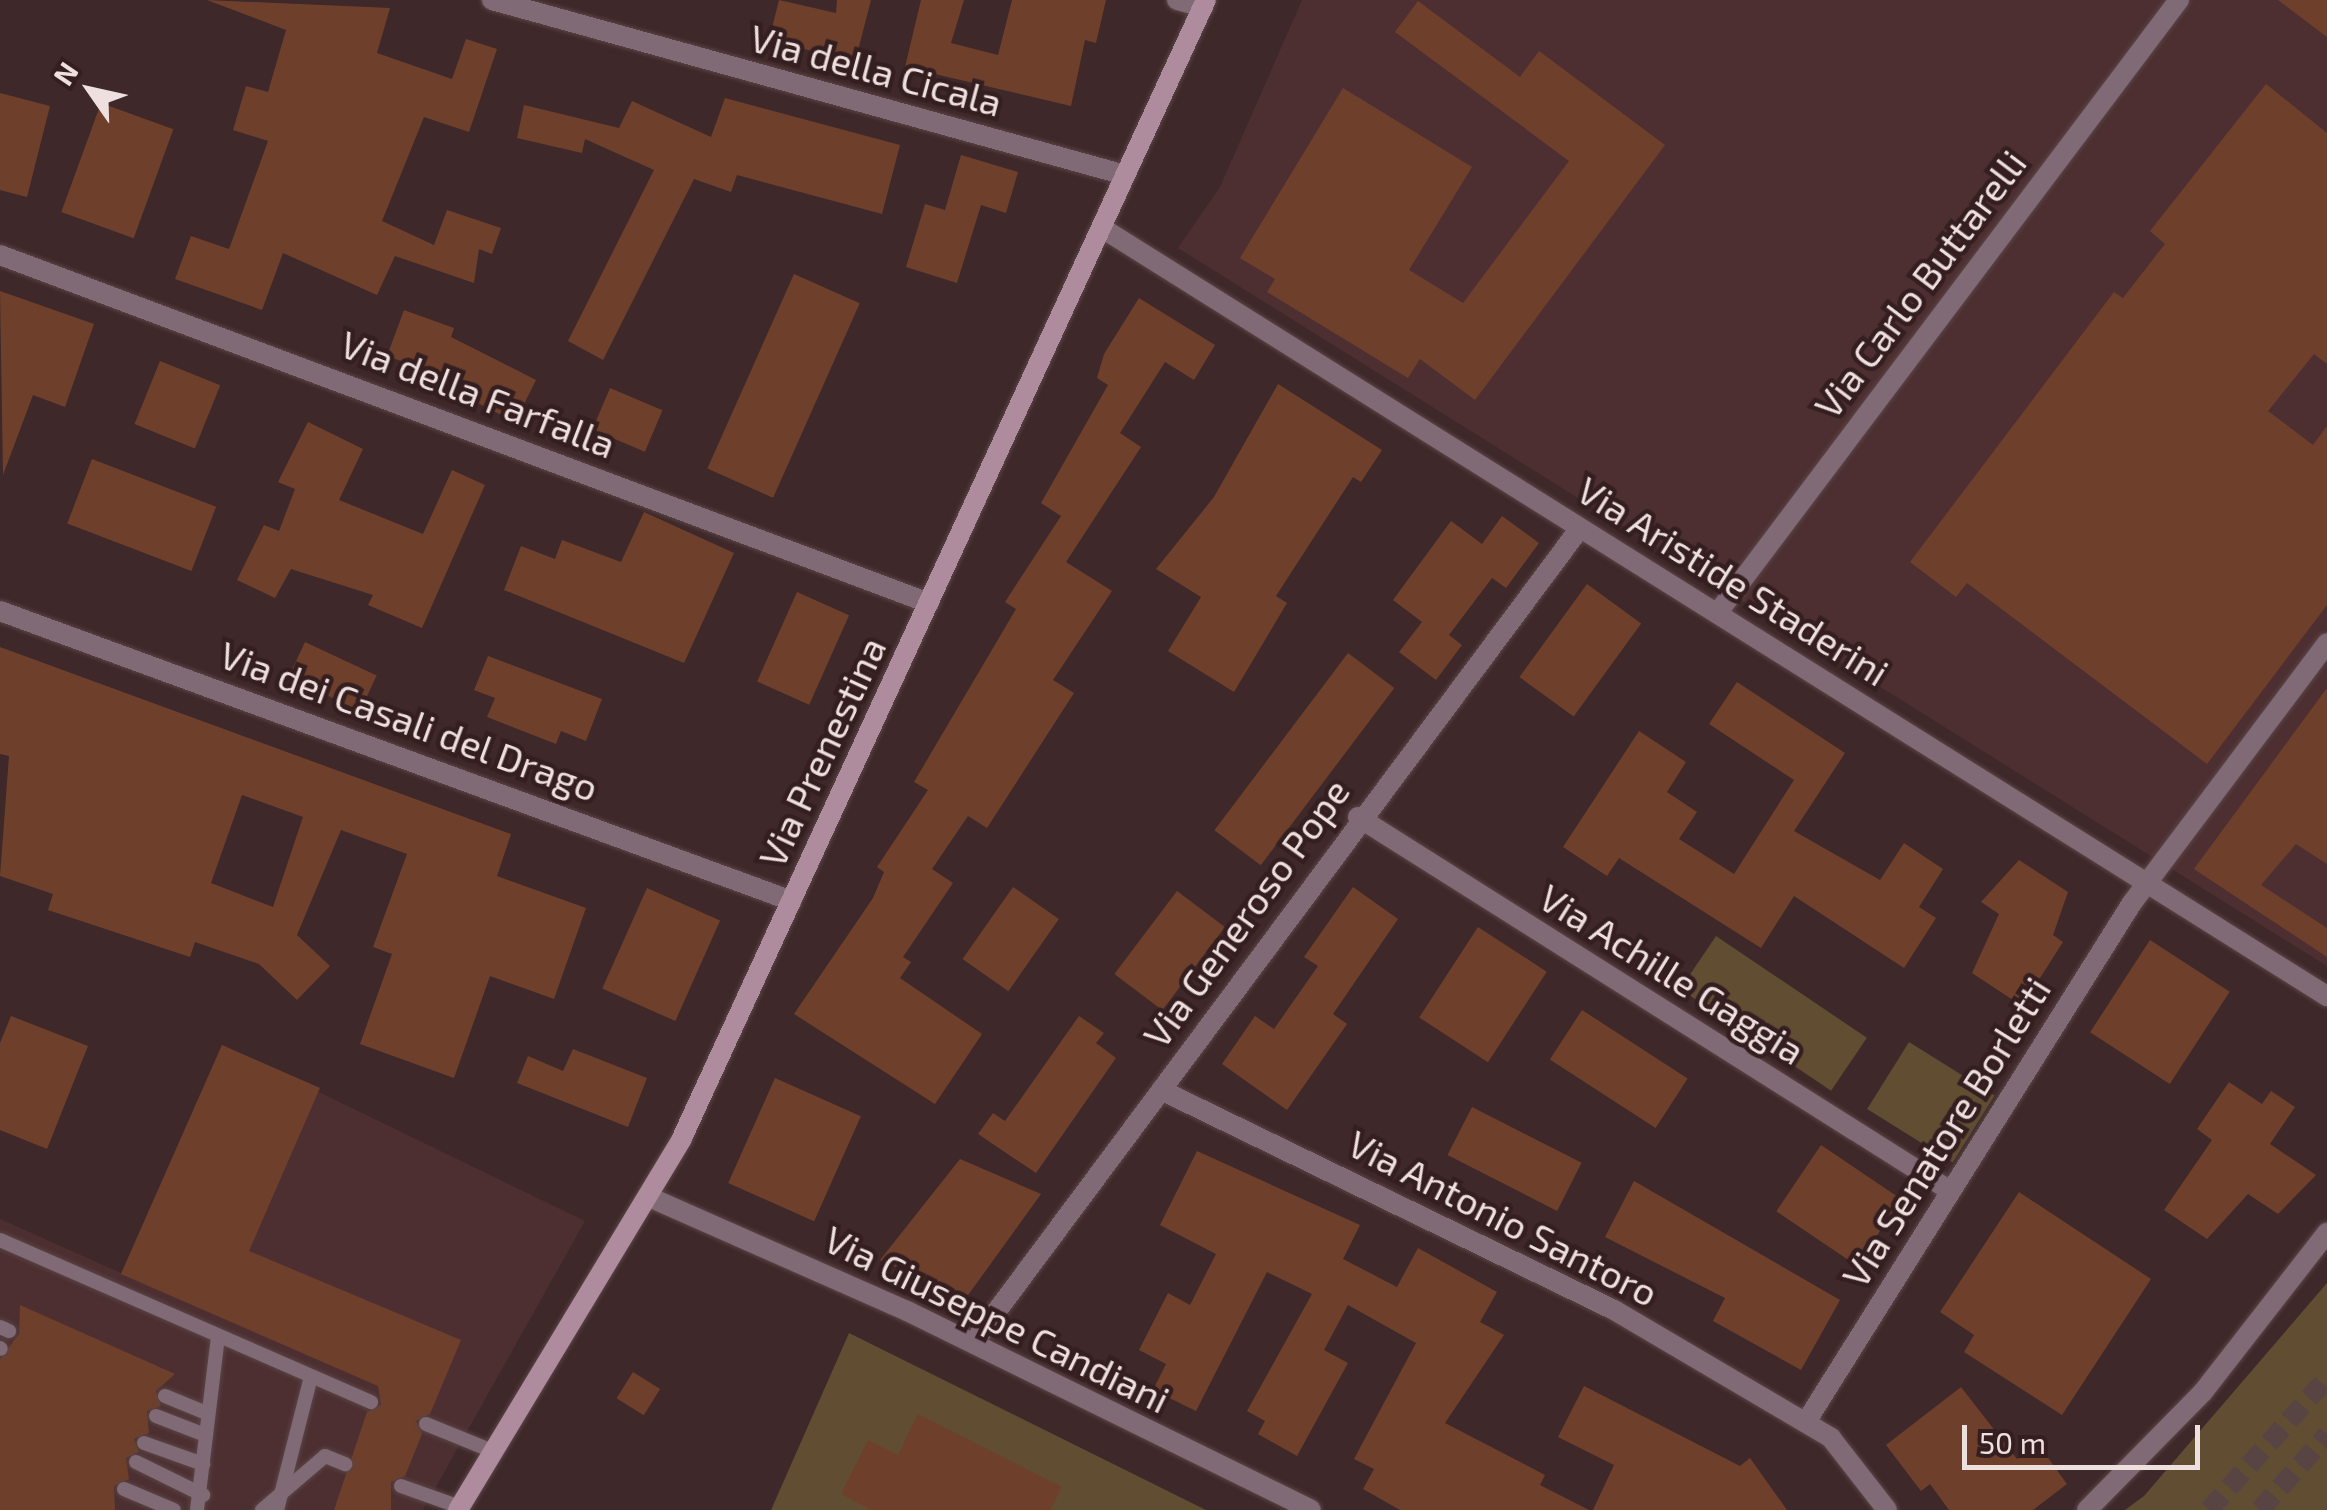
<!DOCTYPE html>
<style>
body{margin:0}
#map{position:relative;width:2327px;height:1510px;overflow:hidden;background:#3e2829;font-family:"Exo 2",sans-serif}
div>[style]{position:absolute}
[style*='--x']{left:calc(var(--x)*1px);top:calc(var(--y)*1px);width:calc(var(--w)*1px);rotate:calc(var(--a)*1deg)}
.built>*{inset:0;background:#4d2f31}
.green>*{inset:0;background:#614d32;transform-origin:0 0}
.building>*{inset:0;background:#6e402b;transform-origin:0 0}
.secondary-tunnel>*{height:20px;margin-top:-10px;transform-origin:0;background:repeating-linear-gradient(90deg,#594444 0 20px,transparent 0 30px)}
.roads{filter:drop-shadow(0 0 2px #5a4546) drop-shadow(0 0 2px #5a4546)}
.lane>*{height:14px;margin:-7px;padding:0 7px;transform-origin:7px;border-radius:7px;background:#806a75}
.street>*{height:20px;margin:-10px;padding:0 10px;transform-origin:10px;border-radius:10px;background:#806a75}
.secondary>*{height:20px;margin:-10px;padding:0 10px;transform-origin:10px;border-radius:10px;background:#ae8b9d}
span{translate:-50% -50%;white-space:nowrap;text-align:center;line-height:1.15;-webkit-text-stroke:9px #341e20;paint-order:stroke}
.street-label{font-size:38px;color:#efe0e0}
.north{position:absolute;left:40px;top:40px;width:100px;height:100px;-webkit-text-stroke:8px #341e20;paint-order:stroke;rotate:304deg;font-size:28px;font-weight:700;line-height:40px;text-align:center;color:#efe0e0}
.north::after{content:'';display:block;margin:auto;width:35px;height:45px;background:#efe0e0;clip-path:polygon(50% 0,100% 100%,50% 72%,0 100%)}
.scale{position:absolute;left:1962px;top:1425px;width:238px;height:45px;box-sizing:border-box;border:5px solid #efe0e0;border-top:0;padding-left:12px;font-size:30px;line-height:35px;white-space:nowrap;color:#efe0e0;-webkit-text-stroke:8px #341e20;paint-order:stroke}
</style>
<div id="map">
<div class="built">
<i style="clip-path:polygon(1302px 0,2327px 0,2327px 966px,1178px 248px,1220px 187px)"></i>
<i style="clip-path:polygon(222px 1045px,585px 1221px,423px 1510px,0 1510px,0 1219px,121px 1273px)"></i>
</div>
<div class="green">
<i style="left:1716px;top:936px;width:182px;height:64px;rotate:34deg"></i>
<i style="left:1909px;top:1042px;width:101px;height:79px;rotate:32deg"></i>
<i style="clip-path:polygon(2327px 1283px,2327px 1510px,2125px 1510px,2144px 1496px)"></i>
<i style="clip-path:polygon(849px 1333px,1206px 1510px,771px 1510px)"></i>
</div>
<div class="building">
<i style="clip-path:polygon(207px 0,390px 8px,377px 53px,452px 79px,466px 39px,497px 49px,469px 132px,424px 117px,382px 221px,434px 245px,447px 210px,501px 228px,492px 254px,479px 249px,474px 283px,395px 256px,377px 295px,283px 253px,262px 310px,175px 279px,191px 236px,229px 249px,268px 141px,233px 130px,246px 86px,268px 92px,286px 30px)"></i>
<i style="clip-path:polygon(779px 0,836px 13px,837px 0,871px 0,855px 62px,769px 40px)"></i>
<i style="clip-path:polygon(921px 0,964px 0,951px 43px,998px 55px,1012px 0,1106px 0,1096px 43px,1085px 40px,1071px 106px,905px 67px)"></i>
<i style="clip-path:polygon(2278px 0,2327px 0,2327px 37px)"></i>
<i style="clip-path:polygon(1418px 1px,1520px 77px,1539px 51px,1665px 145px,1475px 400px,1420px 359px,1408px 378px,1267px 292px,1275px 279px,1240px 258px,1343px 88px,1472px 167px,1409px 270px,1463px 303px,1569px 161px,1395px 32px)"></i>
<i style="clip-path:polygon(2266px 84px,2327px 133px,2327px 364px,2314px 354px,2268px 411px,2313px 445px,2327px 426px,2327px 605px,2207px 764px,1967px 583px,1956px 597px,1910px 562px,2114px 292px,2123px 298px,2165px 244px,2150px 231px)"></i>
<i style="clip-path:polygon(0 93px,50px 106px,27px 197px,0 190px)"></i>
<i style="clip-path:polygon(725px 98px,900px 145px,882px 214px,737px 175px,731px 192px,694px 179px,603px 360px,568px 341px,654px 170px,585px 139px,582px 153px,517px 138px,524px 105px,619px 128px,632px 101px,711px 137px)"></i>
<i style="left:101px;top:103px;width:77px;height:116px;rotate:20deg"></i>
<i style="clip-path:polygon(961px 155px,1018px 172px,1006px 213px,981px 205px,957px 283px,906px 267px,925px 204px,945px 210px)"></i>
<i style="left:794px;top:274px;width:72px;height:213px;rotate:24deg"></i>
<i style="clip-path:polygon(0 291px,94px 324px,65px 407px,33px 395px,3px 475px)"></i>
<i style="clip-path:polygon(1139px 298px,1215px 345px,1194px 380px,1165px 362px,1120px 433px,1141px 447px,1066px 562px,1112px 591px,1053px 680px,1074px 693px,987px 828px,968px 816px,932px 869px,953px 883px,903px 957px,911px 962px,900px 978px,982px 1034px,935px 1104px,794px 1014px,873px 898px,884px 872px,877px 867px,928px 790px,914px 782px,1016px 609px,1005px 602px,1061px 516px,1041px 503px,1108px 385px,1097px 378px,1104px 354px)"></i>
<i style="clip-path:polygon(404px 310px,454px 328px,451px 337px,536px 380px,515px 422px,468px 398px,473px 387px,387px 356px)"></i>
<i style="left:160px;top:361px;width:65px;height:68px;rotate:22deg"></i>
<i style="clip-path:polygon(1278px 384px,1382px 450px,1361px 482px,1353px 477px,1276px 596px,1287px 603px,1234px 692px,1168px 651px,1201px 597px,1156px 569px,1214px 497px)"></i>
<i style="left:610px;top:388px;width:57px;height:45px;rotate:23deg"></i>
<i style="clip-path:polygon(308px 422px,363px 449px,339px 500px,423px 534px,452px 470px,485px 485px,422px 628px,368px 605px,373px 595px,291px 569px,275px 598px,237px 580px,264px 525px,279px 531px,295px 489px,278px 482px)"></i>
<i style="left:92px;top:459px;width:133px;height:69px;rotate:21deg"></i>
<i style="clip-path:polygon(644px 512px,734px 553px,684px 663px,504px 590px,521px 546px,555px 559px,562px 540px,621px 562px)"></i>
<i style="clip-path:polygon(1502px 516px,1539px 543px,1506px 588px,1492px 578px,1449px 635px,1462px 645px,1436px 680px,1399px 652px,1422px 622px,1393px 600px,1451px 521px,1482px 544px)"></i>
<i style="left:1587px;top:584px;width:67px;height:115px;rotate:36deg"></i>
<i style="left:797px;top:592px;width:57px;height:98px;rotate:24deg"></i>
<i style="left:305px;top:642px;width:79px;height:39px;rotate:25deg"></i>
<i style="clip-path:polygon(evenodd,0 647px,511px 834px,497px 876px,586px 908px,554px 999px,490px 976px,454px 1078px,360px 1044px,392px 954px,373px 947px,407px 854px,341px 830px,297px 935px,330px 966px,297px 1000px,259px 964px,195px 942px,190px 957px,48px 910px,53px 894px,0 876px,9px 756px,0 754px,0 647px,242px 795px,303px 817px,273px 907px,211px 883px,242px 795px)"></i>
<i style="left:1348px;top:653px;width:58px;height:222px;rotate:37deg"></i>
<i style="clip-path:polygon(488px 656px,602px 699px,586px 741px,561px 731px,556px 744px,487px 717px,495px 698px,474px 690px)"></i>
<i style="clip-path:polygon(1737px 682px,1845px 753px,1794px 831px,1880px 880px,1904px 843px,1943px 869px,1919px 907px,1936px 918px,1904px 968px,1794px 896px,1761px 948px,1619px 858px,1607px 876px,1563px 847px,1639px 731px,1686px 762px,1667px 792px,1697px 812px,1679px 839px,1734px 874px,1794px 780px,1709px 724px)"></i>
<i style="clip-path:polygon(2327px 688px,2327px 864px,2296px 844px,2261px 885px,2327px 928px,2327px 957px,2194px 869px)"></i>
<i style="clip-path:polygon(2019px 860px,2068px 892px,2053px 935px,2063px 942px,2022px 1006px,1972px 973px,1999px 914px,1981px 902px)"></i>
<i style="left:1013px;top:887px;width:56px;height:88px;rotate:35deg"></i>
<i style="clip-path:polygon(1353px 887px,1398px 919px,1333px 1014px,1347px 1024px,1287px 1110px,1222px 1064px,1255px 1016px,1274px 1029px,1318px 966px,1304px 957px)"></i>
<i style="left:647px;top:888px;width:80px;height:110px;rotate:24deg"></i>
<i style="left:1177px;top:891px;width:60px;height:104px;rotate:37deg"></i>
<i style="left:1478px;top:927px;width:82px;height:108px;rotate:33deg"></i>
<i style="left:2150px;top:940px;width:95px;height:110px;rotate:33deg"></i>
<i style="left:1582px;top:1010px;width:126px;height:59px;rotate:33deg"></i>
<i style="clip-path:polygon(11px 1016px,88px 1046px,47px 1149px,0 1130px,0 1043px)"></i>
<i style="clip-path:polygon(1079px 1016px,1104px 1033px,1096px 1043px,1116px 1058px,1036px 1173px,978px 1134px,993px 1113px,1005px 1121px)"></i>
<i style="clip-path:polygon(222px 1045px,320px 1088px,249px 1251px,461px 1340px,430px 1414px,416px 1421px,422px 1434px,405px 1476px,391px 1482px,391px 1510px,334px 1510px,367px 1412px,381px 1405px,378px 1386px,121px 1274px)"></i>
<i style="clip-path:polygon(573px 1049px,647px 1078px,628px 1127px,517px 1083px,528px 1056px,563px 1071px)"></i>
<i style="left:775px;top:1078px;width:94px;height:115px;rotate:24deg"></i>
<i style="clip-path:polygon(2229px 1082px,2262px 1104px,2271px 1091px,2295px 1107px,2270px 1144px,2316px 1175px,2278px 1214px,2248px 1194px,2207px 1239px,2164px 1210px,2212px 1140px,2197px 1129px)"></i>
<i style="left:1472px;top:1107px;width:123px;height:54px;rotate:27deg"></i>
<i style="left:1821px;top:1145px;width:97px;height:80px;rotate:34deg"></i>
<i style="clip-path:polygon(1197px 1151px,1360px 1225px,1343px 1259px,1397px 1287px,1418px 1248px,1497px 1292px,1480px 1322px,1504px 1335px,1445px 1423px,1545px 1475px,1540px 1485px,1589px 1510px,1400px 1510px,1363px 1489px,1374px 1469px,1354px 1459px,1416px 1343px,1348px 1305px,1324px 1350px,1348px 1363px,1297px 1456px,1258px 1434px,1265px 1421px,1247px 1411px,1312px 1294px,1267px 1272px,1196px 1411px,1153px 1390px,1166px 1364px,1139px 1350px,1168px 1293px,1190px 1305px,1216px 1254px,1160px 1225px)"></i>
<i style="clip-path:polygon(960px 1159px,1041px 1194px,966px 1298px,880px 1260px)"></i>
<i style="clip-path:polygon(1634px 1181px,1840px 1300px,1801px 1370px,1713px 1321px,1725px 1298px,1605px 1237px)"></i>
<i style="clip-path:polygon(2019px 1192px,2151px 1279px,2062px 1415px,1964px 1352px,1974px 1335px,1940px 1312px)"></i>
<i style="clip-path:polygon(20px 1305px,175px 1374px,156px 1391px,161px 1406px,147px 1411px,149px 1433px,134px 1439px,139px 1452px,126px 1458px,129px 1479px,114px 1486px,115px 1510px,0 1510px,0 1359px,19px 1334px)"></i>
<i style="left:633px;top:1372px;width:32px;height:31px;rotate:32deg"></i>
<i style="clip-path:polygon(1584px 1386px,1740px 1466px,1750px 1458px,1787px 1510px,1593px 1510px,1614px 1465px,1558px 1437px)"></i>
<i style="clip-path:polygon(1961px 1387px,2017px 1459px,2038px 1444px,2067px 1484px,2033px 1510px,1949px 1510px,1930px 1484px,1921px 1491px,1886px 1445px)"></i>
<i style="clip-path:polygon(918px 1414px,1062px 1487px,1050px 1510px,871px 1510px,841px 1494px,868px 1440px,898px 1455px)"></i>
</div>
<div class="secondary-tunnel">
<i style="--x:2209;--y:1510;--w:177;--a:-48.2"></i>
<i style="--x:2260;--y:1510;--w:101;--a:-48.2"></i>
</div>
<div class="roads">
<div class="lane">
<i style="--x:0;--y:1240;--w:405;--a:23.6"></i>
<i style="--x:0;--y:1327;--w:10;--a:24"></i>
<i style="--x:0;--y:1348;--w:1;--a:45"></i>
<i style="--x:165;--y:1396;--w:42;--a:22.3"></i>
<i style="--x:156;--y:1416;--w:50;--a:21"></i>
<i style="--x:426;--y:1424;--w:69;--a:22.1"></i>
<i style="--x:144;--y:1443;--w:63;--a:19.6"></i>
<i style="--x:136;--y:1462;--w:75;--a:26.2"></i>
<i style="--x:401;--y:1486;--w:63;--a:19.6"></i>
<i style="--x:124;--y:1489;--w:54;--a:22.8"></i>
<i style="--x:197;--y:1510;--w:175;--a:-83.1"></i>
<i style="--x:262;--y:1510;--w:83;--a:-40.6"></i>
<i style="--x:325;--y:1456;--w:22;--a:22"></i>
<i style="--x:277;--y:1510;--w:137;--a:-75.7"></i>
</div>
<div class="street">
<i style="--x:492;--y:0;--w:657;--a:15.45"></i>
<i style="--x:1177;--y:0;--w:27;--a:15"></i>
<i style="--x:1102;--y:228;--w:1446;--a:32.09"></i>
<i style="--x:0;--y:255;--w:992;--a:20.54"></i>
<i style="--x:0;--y:611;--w:843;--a:20.11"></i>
<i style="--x:1719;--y:611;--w:765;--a:-53.03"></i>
<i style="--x:1358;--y:817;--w:699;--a:32.26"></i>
<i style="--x:1161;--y:1090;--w:504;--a:25.9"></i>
<i style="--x:1614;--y:1310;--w:252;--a:30.5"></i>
<i style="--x:1831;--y:1438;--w:91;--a:52.1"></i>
<i style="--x:651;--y:1198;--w:280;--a:23.8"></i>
<i style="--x:907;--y:1311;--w:450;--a:26.2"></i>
<i style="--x:973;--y:1343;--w:1016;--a:-53.32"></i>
<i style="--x:1806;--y:1422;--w:613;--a:-57.87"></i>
<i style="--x:2132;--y:903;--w:325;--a:-53.1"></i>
<i style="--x:2087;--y:1510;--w:165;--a:-45.5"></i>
<i style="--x:2203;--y:1392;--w:202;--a:-52.1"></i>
</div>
<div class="secondary">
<i style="--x:458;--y:1510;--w:434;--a:-58.9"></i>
<i style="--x:682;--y:1138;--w:1253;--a:-65.28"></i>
</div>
</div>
<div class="street-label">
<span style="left:876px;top:70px;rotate:15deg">Via della Cicala</span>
<span style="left:1920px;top:284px;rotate:-53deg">Via Carlo Buttarelli</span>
<span style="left:478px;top:394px;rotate:21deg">Via della Farfalla</span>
<span style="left:1733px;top:581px;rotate:32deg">Via Aristide Staderini</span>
<span style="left:409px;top:721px;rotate:20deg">Via dei Casali del Drago</span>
<span style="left:822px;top:752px;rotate:-65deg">Via Prenestina</span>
<span style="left:1246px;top:913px;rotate:-54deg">Via Generoso Pope</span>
<span style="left:1672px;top:974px;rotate:32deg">Via Achille Gaggia</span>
<span style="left:1946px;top:1132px;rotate:-58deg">Via Senatore Borletti</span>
<span style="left:1503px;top:1218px;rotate:27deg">Via Antonio Santoro</span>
<span style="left:997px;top:1319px;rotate:26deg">Via Giuseppe Candiani</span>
</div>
<div class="north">N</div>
<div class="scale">50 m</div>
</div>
